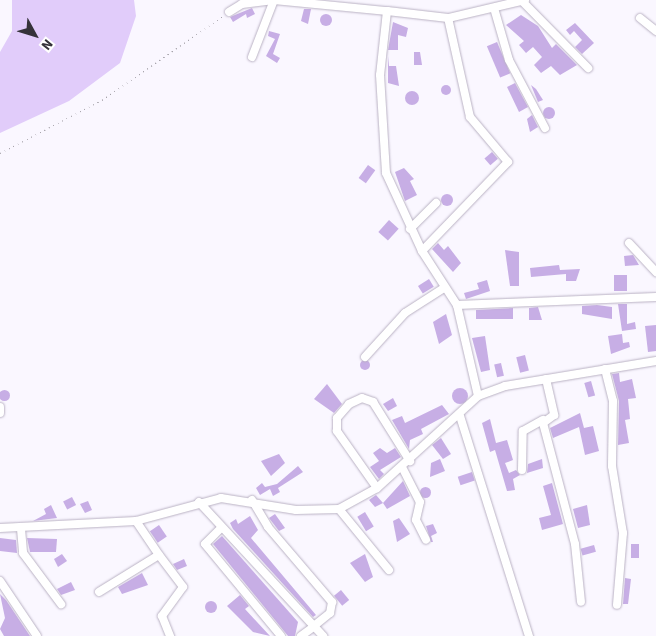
<!DOCTYPE html>
<style>
body{margin:0}
#map{position:relative;width:656px;height:636px;overflow:hidden;background:#faf7ff;font-family:"Source Sans 3",sans-serif}
div>[style]{position:absolute}
[style*='--x']{left:calc(var(--x)*1px);top:calc(var(--y)*1px);width:calc(var(--w)*1px);rotate:calc(var(--a)*1deg)}
.water>*{inset:0;background:#e1ccfa}
.building>*{inset:0;background:#c7aee5;transform-origin:0 0}
.round{border-radius:50%}
.path>*{height:1px;margin-top:-0.5px;transform-origin:0;background:repeating-linear-gradient(90deg,#a09da4 0 1px,transparent 0 5px)}
.roads{filter:drop-shadow(0 0 1px #bab2c4) drop-shadow(0 0 1px #bab2c4)}
.minor>*{height:8px;margin:-4px;padding:0 4px;transform-origin:4px;border-radius:4px;background:#fff}
span{translate:-50% -50%;white-space:nowrap;text-align:center;line-height:1.15;-webkit-text-stroke:5px #fff;paint-order:stroke}
.north{position:absolute;left:10px;top:10px;width:50px;height:50px;-webkit-text-stroke:4px #fff;paint-order:stroke;rotate:129deg;font-size:14px;font-weight:700;line-height:20px;text-align:center;color:#353239}
.north::after{content:'';display:block;margin:auto;width:18px;height:22px;background:#353239;clip-path:polygon(50% 0,100% 100%,50% 72%,0 100%)}
</style>
<div id="map">
<div class="water">
<i style="clip-path:polygon(12px 0,134px 0,136px 16px,120px 63px,69px 101px,0 133px,0 52px,12px 31px)"></i>
</div>
<div class="building">
<i style="clip-path:polygon(252px 8px,255px 14px,247px 18px,246px 14px,233px 22px,230px 17px)"></i>
<i style="clip-path:polygon(304px 9px,311px 9px,308px 24px,301px 21px)"></i>
<i class="round" style="left:320px;top:14px;width:12px;height:12px"></i>
<i style="clip-path:polygon(521px 15px,538px 26px,552px 48px,556px 44px,577px 65px,560px 75px,551px 66px,541px 73px,534px 65px,542px 57px,533px 47px,526px 53px,519px 45px,524px 41px,506px 25px)"></i>
<i style="clip-path:polygon(393px 22px,408px 28px,406px 37px,398px 35px,398px 50px,388px 50px)"></i>
<i style="clip-path:polygon(575px 23px,594px 43px,582px 54px,575px 47px,582px 40px,574px 31px,570px 35px,566px 30px)"></i>
<i style="clip-path:polygon(269px 31px,280px 34px,273px 54px,280px 58px,277px 63px,266px 56px,275px 39px,268px 36px)"></i>
<i style="left:497px;top:42px;width:34px;height:11px;rotate:67deg"></i>
<i style="clip-path:polygon(414px 52px,420px 52px,422px 65px,414px 65px)"></i>
<i style="clip-path:polygon(388px 56px,389px 66px,396px 66px,399px 86px,388px 83px)"></i>
<i style="clip-path:polygon(515px 83px,528px 107px,519px 112px,507px 87px)"></i>
<i class="round" style="left:441px;top:85px;width:10px;height:10px"></i>
<i style="clip-path:polygon(531px 85px,536px 89px,543px 100px,538px 102px)"></i>
<i class="round" style="left:405px;top:91px;width:14px;height:14px"></i>
<i class="round" style="left:543px;top:107px;width:12px;height:12px"></i>
<i style="clip-path:polygon(532px 115px,538px 127px,530px 132px,527px 119px)"></i>
<i style="left:492px;top:152px;width:9px;height:10px;rotate:49deg"></i>
<i style="left:368px;top:165px;width:9px;height:16px;rotate:36deg"></i>
<i style="clip-path:polygon(404px 168px,414px 179px,410px 181px,417px 195px,405px 201px,395px 172px)"></i>
<i class="round" style="left:441px;top:194px;width:12px;height:12px"></i>
<i style="left:389px;top:220px;width:13px;height:16px;rotate:42deg"></i>
<i style="clip-path:polygon(438px 243px,444px 250px,448px 246px,461px 263px,453px 272px,432px 249px)"></i>
<i style="clip-path:polygon(505px 250px,519px 252px,519px 286px,510px 286px)"></i>
<i style="clip-path:polygon(633px 255px,639px 265px,625px 266px,624px 256px)"></i>
<i style="clip-path:polygon(559px 265px,560px 270px,580px 269px,576px 281px,566px 281px,566px 274px,531px 277px,530px 268px)"></i>
<i style="left:614px;top:275px;width:13px;height:16px"></i>
<i style="left:429px;top:279px;width:9px;height:13px;rotate:58deg"></i>
<i style="clip-path:polygon(487px 280px,490px 291px,466px 299px,464px 293px,479px 289px,477px 283px)"></i>
<i style="clip-path:polygon(618px 304px,627px 304px,627px 324px,635px 322px,636px 329px,622px 331px)"></i>
<i style="clip-path:polygon(597px 305px,612px 307px,612px 319px,582px 314px,582px 306px)"></i>
<i style="clip-path:polygon(538px 307px,542px 320px,529px 320px,529px 308px)"></i>
<i style="clip-path:polygon(513px 308px,513px 319px,476px 319px,476px 310px)"></i>
<i style="clip-path:polygon(446px 314px,452px 335px,439px 344px,433px 322px)"></i>
<i style="clip-path:polygon(656px 325px,656px 351px,648px 352px,645px 326px)"></i>
<i style="clip-path:polygon(622px 334px,623px 343px,629px 342px,630px 347px,611px 354px,608px 336px)"></i>
<i style="clip-path:polygon(485px 336px,490px 370px,481px 372px,472px 338px)"></i>
<i style="left:525px;top:355px;width:16px;height:9px;rotate:76deg"></i>
<i class="round" style="left:360px;top:360px;width:10px;height:10px"></i>
<i style="left:501px;top:363px;width:13px;height:7px;rotate:77deg"></i>
<i style="clip-path:polygon(619px 373px,620px 382px,632px 379px,636px 398px,628px 399px,630px 419px,625px 420px,629px 443px,618px 445px,619px 401px,612px 374px)"></i>
<i style="left:591px;top:381px;width:15px;height:7px;rotate:74deg"></i>
<i style="clip-path:polygon(327px 384px,342px 404px,334px 413px,314px 399px)"></i>
<i class="round" style="left:452px;top:388px;width:16px;height:16px"></i>
<i class="round" style="left:-1.5px;top:389.5px;width:11px;height:11px"></i>
<i style="clip-path:polygon(393px 398px,397px 406px,388px 411px,383px 404px)"></i>
<i style="clip-path:polygon(442px 405px,449px 414px,421px 429px,423px 434px,410px 440px,409px 449px,392px 420px,402px 416px,405px 423px)"></i>
<i style="clip-path:polygon(580px 413px,584px 428px,593px 426px,599px 451px,585px 455px,579px 427px,553px 438px,550px 428px)"></i>
<i style="clip-path:polygon(490px 419px,496px 443px,507px 440px,513px 460px,505px 463px,509px 473px,516px 470px,520px 475px,513px 479px,515px 490px,507px 491px,495px 450px,490px 452px,482px 423px)"></i>
<i style="clip-path:polygon(441px 438px,451px 454px,443px 459px,432px 445px)"></i>
<i style="clip-path:polygon(380px 448px,387px 453px,395px 448px,401px 457px,380px 470px,384px 474px,379px 479px,370px 467px,379px 461px,373px 453px)"></i>
<i style="clip-path:polygon(279px 454px,285px 463px,271px 476px,261px 461px)"></i>
<i style="clip-path:polygon(440px 459px,445px 471px,430px 477px,431px 463px)"></i>
<i style="clip-path:polygon(542px 459px,543px 468px,527px 473px,528px 464px)"></i>
<i style="clip-path:polygon(298px 466px,303px 472px,278px 488px,280px 492px,273px 496px,270px 489px,260px 495px,256px 488px,262px 483px,265px 487px,277px 484px)"></i>
<i style="left:472px;top:472px;width:9px;height:15px;rotate:72deg"></i>
<i style="clip-path:polygon(403px 481px,410px 496px,387px 509px,383px 503px,375px 507px,369px 500px,376px 495px,383px 503px)"></i>
<i style="clip-path:polygon(552px 483px,563px 524px,542px 530px,539px 518px,551px 515px,543px 486px)"></i>
<i class="round" style="left:419.5px;top:486.5px;width:11px;height:11px"></i>
<i style="left:72px;top:497px;width:9px;height:10px;rotate:63deg"></i>
<i style="clip-path:polygon(88px 501px,92px 510px,85px 513px,80px 504px)"></i>
<i style="clip-path:polygon(51px 505px,57px 518px,33px 521px,46px 514px,44px 509px)"></i>
<i style="clip-path:polygon(587px 505px,590px 525px,578px 528px,573px 509px)"></i>
<i style="left:365px;top:512px;width:17px;height:9px;rotate:59deg"></i>
<i style="clip-path:polygon(275px 514px,285px 528px,279px 531px,269px 518px)"></i>
<i style="clip-path:polygon(250px 516px,258px 530px,251px 538px,316px 615px,313px 617px,233px 529px,230px 523px,236px 519px,238px 524px)"></i>
<i style="clip-path:polygon(399px 518px,410px 534px,397px 542px,393px 521px)"></i>
<i style="clip-path:polygon(433px 524px,437px 533px,431px 536px,433px 542px,431px 542px,426px 526px)"></i>
<i style="left:159px;top:525px;width:14px;height:11px;rotate:56deg"></i>
<i style="clip-path:polygon(222px 536px,298px 622px,295px 636px,288px 636px,213px 544px)"></i>
<i style="clip-path:polygon(0 538px,16px 540px,17px 553px,0 551px)"></i>
<i style="clip-path:polygon(27px 538px,57px 539px,56px 552px,30px 552px)"></i>
<i style="left:631px;top:544px;width:8px;height:14px"></i>
<i style="left:594px;top:545px;width:7px;height:14px;rotate:74deg"></i>
<i style="clip-path:polygon(62px 554px,67px 561px,58px 567px,54px 559px)"></i>
<i style="clip-path:polygon(365px 554px,373px 577px,365px 582px,350px 563px)"></i>
<i style="clip-path:polygon(184px 559px,187px 566px,177px 570px,173px 564px)"></i>
<i style="clip-path:polygon(142px 573px,148px 585px,122px 594px,118px 587px)"></i>
<i style="clip-path:polygon(625px 578px,631px 579px,628px 604px,623px 604px)"></i>
<i style="clip-path:polygon(71px 582px,75px 590px,61px 595px,57px 589px)"></i>
<i style="left:341px;top:590px;width:13px;height:9px;rotate:51deg"></i>
<i style="clip-path:polygon(0 594px,6px 600px,30px 636px,4px 636px,0 629px,5px 618px)"></i>
<i style="clip-path:polygon(240px 595px,249px 606px,245px 609px,270px 636px,253px 632px,227px 606px)"></i>
<i class="round" style="left:205px;top:601px;width:12px;height:12px"></i>
</div>
<div class="path">
<i style="--x:0;--y:153;--w:115;--a:-27.5"></i>
<i style="--x:102;--y:100;--w:147;--a:-34.8"></i>
</div>
<div class="roads">
<div class="minor">
<i style="--x:525;--y:0;--w:79;--a:166.8"></i>
<i style="--x:448;--y:18;--w:61;--a:-173.5"></i>
<i style="--x:387;--y:11;--w:64;--a:96.2"></i>
<i style="--x:380;--y:75;--w:98;--a:86.5"></i>
<i style="--x:386;--y:173;--w:86;--a:65.2"></i>
<i style="--x:422;--y:251;--w:64;--a:57.1"></i>
<i style="--x:457;--y:305;--w:93;--a:77"></i>
<i style="--x:478;--y:396;--w:29;--a:-20"></i>
<i style="--x:505;--y:386;--w:153;--a:-9.4"></i>
<i style="--x:523;--y:2;--w:93;--a:45.4"></i>
<i style="--x:494;--y:8;--w:54;--a:73.9"></i>
<i style="--x:509;--y:60;--w:77;--a:62.1"></i>
<i style="--x:229;--y:12;--w:15;--a:-32"></i>
<i style="--x:242;--y:4;--w:32;--a:-7"></i>
<i style="--x:274;--y:0;--w:114;--a:5.6"></i>
<i style="--x:640;--y:18;--w:21;--a:39"></i>
<i style="--x:252;--y:57;--w:61;--a:-68.9"></i>
<i style="--x:410;--y:229;--w:37;--a:-45"></i>
<i style="--x:629;--y:243;--w:40;--a:47"></i>
<i style="--x:422;--y:251;--w:124;--a:-46"></i>
<i style="--x:508;--y:162;--w:59;--a:-130.2"></i>
<i style="--x:470;--y:117;--w:101;--a:-102.5"></i>
<i style="--x:457;--y:305;--w:199;--a:-2.3"></i>
<i style="--x:365;--y:357;--w:59;--a:-47.7"></i>
<i style="--x:405;--y:313;--w:46;--a:-32.7"></i>
<i style="--x:605;--y:369;--w:33;--a:76"></i>
<i style="--x:613;--y:401;--w:65;--a:90.9"></i>
<i style="--x:612;--y:466;--w:68;--a:80.7"></i>
<i style="--x:623;--y:533;--w:72;--a:94.8"></i>
<i style="--x:546;--y:379;--w:37;--a:77"></i>
<i style="--x:554;--y:415;--w:14;--a:144"></i>
<i style="--x:543;--y:423;--w:125;--a:75.2"></i>
<i style="--x:575;--y:544;--w:58;--a:84.1"></i>
<i style="--x:0;--y:407;--w:6;--a:90"></i>
<i style="--x:460;--y:416;--w:231;--a:72.6"></i>
<i style="--x:402;--y:467;--w:39;--a:63"></i>
<i style="--x:420;--y:502;--w:18;--a:103"></i>
<i style="--x:416;--y:520;--w:22;--a:63"></i>
<i style="--x:522;--y:470;--w:39;--a:-89"></i>
<i style="--x:523;--y:431;--w:23;--a:-29"></i>
<i style="--x:377;--y:488;--w:70;--a:-125.1"></i>
<i style="--x:337;--y:431;--w:13;--a:-90"></i>
<i style="--x:337;--y:418;--w:18;--a:-49"></i>
<i style="--x:349;--y:404;--w:14;--a:-25"></i>
<i style="--x:362;--y:398;--w:12;--a:20"></i>
<i style="--x:373;--y:402;--w:70;--a:57.9"></i>
<i style="--x:252;--y:500;--w:31;--a:59"></i>
<i style="--x:268;--y:527;--w:99;--a:49.5"></i>
<i style="--x:332;--y:602;--w:11;--a:100"></i>
<i style="--x:330;--y:613;--w:19;--a:141"></i>
<i style="--x:199;--y:502;--w:183;--a:47.2"></i>
<i style="--x:339;--y:509;--w:79;--a:50.7"></i>
<i style="--x:0;--y:528;--w:136;--a:-2.9"></i>
<i style="--x:136;--y:521;--w:88;--a:-15.1"></i>
<i style="--x:221;--y:498;--w:76;--a:9.1"></i>
<i style="--x:296;--y:510;--w:43;--a:-1.3"></i>
<i style="--x:339;--y:509;--w:43;--a:-28.9"></i>
<i style="--x:377;--y:488;--w:137;--a:-42.3"></i>
<i style="--x:21;--y:529;--w:24;--a:85"></i>
<i style="--x:23;--y:553;--w:64;--a:53.3"></i>
<i style="--x:220;--y:529;--w:21;--a:135"></i>
<i style="--x:205;--y:544;--w:119;--a:50.4"></i>
<i style="--x:159;--y:555;--w:40;--a:53"></i>
<i style="--x:183;--y:587;--w:36;--a:126"></i>
<i style="--x:162;--y:616;--w:22;--a:68"></i>
<i style="--x:0;--y:581;--w:66;--a:56.1"></i>
<i style="--x:99;--y:592;--w:70;--a:-31.7"></i>
<i style="--x:159;--y:555;--w:41;--a:-124.1"></i>
<i style="--x:301;--y:636;--w:14;--a:-36"></i>
</div>
</div>
<div class="north">N</div>
</div>
